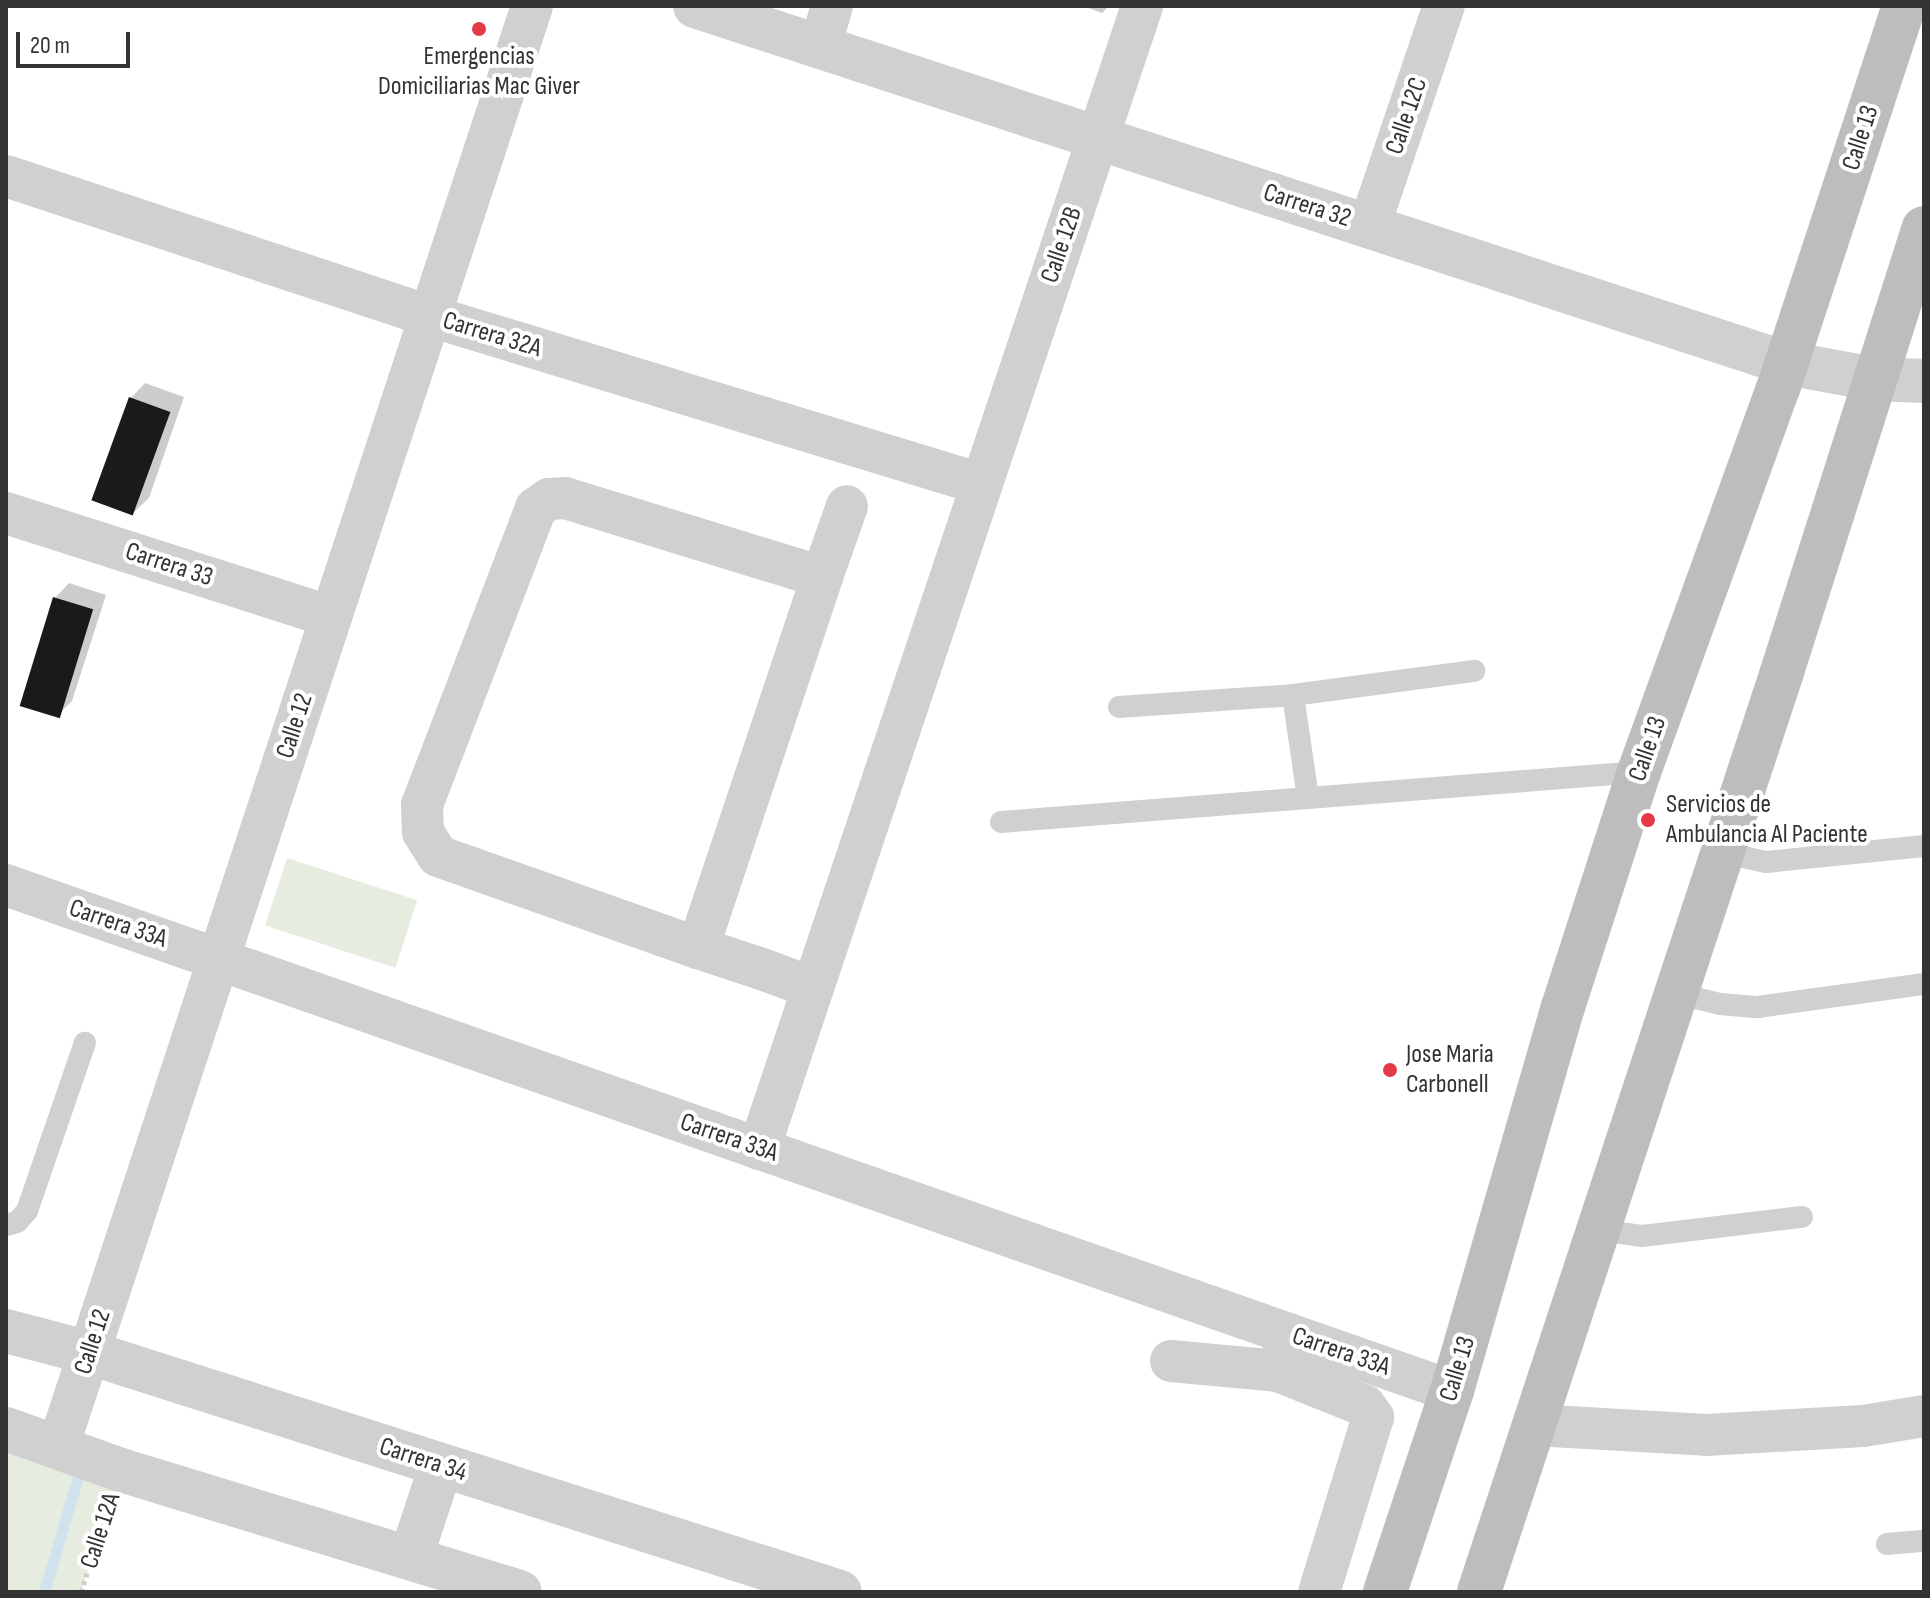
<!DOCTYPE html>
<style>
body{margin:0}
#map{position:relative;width:1930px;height:1598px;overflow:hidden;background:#fff;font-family:"Sofia Sans Condensed",sans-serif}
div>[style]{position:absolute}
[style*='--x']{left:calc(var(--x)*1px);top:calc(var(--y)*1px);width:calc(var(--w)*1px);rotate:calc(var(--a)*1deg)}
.green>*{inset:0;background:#e6ecdf;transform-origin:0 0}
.shadow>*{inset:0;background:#0003}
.stream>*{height:11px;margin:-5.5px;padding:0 5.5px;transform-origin:5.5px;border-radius:5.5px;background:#cfe2ee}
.building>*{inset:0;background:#1a1a1a;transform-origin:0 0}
.path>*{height:5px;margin-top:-2.5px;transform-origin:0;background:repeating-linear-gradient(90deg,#cdcdcd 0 4px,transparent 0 8px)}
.service>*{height:22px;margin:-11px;padding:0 11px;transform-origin:11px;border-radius:11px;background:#d0d0d0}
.minor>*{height:42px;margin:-21px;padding:0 21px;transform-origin:21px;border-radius:21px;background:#d0d0d0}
.tertiary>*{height:44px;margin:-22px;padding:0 22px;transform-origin:22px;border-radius:22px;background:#d0d0d0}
.secondary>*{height:44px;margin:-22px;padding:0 22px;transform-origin:22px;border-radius:22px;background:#bdbdbd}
.dots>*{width:22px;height:22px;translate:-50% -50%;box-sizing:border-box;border:4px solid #fff;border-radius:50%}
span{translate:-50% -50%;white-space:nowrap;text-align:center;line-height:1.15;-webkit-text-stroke:8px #fff;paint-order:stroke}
.poi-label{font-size:26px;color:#333}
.left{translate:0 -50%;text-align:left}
.street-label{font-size:26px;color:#333}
.frame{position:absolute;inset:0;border:8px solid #333;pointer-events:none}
.scale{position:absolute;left:16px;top:32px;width:114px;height:36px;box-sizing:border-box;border:4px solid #333;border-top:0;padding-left:10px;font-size:24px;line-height:28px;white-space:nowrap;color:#333;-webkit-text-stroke:6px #fff;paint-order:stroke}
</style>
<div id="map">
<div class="green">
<i style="left:287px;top:858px;width:137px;height:71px;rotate:18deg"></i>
<i style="clip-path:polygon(6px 1429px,121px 1470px,81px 1592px,6px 1592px)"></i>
</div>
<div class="shadow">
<i style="clip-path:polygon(1083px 6px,1109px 6px,1102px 13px)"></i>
<i style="clip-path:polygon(145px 383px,184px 397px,149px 498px,134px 512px,131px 398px)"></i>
<i style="clip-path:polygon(69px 583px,106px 595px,72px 701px,57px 716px,55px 598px)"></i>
</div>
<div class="stream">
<i style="--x:44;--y:1592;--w:117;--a:-73.6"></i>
</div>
<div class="building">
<i style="left:129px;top:397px;width:44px;height:110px;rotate:20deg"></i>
<i style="left:53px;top:597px;width:42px;height:114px;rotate:17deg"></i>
</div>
<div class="path">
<i style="--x:81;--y:1592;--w:87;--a:-72"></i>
</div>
<div class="service">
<i style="--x:1293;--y:695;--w:104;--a:81.7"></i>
<i style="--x:1119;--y:707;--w:174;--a:-3.9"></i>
<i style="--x:1293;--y:695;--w:183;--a:-7.6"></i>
<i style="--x:1001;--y:822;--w:640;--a:-4.48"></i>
<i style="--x:1721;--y:852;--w:46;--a:12.5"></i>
<i style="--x:1766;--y:862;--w:159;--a:-5.8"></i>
<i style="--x:1675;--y:993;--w:46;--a:13.7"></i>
<i style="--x:1720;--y:1004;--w:38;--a:5"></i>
<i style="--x:1758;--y:1007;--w:168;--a:-7.9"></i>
<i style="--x:6;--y:1225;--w:11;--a:-15"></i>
<i style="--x:17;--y:1222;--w:15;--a:-48"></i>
<i style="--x:27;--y:1211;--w:178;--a:-71"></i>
<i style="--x:1598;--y:1230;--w:44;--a:7.8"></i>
<i style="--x:1642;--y:1236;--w:161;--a:-6.8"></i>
<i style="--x:1887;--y:1544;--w:37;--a:-5"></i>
</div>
<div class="minor">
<i style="--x:820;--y:47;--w:43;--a:-73.7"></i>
<i style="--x:6;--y:176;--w:447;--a:18.3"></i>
<i style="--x:430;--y:316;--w:576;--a:16.96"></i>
<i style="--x:1369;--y:227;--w:233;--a:-71.3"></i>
<i style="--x:6;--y:513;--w:341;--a:17.7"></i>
<i style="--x:822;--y:577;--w:75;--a:-70.6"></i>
<i style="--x:6;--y:885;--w:1532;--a:19.29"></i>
<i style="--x:698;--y:948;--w:391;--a:-71.5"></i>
<i style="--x:822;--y:577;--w:268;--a:-162.9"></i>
<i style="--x:566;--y:498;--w:17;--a:177"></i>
<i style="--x:549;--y:499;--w:16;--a:145"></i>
<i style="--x:536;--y:508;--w:318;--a:111"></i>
<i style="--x:422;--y:805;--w:27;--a:88"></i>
<i style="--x:423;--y:832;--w:28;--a:58"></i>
<i style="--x:438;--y:856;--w:276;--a:19.5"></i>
<i style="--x:698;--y:948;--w:67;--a:18.2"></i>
<i style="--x:762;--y:969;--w:54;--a:20.4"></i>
<i style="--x:759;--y:1149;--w:1205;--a:-71.47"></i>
<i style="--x:1289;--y:1334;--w:39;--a:107"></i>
<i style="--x:1278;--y:1371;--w:94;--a:21.9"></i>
<i style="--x:1365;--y:1406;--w:14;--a:54"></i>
<i style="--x:1373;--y:1417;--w:183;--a:107.1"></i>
<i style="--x:1171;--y:1361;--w:107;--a:5.3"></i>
<i style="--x:1534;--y:1425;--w:172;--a:3.3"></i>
<i style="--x:1706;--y:1435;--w:157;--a:-3.3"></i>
<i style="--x:1863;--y:1426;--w:62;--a:-9.3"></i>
<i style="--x:58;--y:1447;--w:1517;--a:-71.79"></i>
</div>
<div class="tertiary">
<i style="--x:695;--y:6;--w:1148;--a:18.12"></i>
<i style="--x:1786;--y:363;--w:89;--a:10.3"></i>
<i style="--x:1874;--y:379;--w:50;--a:2.3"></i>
<i style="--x:6;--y:1331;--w:87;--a:14.7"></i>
<i style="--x:90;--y:1353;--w:787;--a:17.68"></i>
<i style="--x:6;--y:1429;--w:122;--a:19.6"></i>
<i style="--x:121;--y:1470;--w:417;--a:17"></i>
<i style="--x:411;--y:1557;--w:96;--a:-71.8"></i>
</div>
<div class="secondary">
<i style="--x:1385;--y:1592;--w:212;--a:-71.6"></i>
<i style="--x:1452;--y:1391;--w:400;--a:-73.9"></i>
<i style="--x:1563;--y:1007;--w:247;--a:-72.1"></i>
<i style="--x:1639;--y:772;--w:407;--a:-70.1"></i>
<i style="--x:1778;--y:389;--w:403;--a:-71.8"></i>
<i style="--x:1479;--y:1592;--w:965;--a:-71.77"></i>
<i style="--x:1781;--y:675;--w:469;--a:-72.3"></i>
</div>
<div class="dots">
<i style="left:479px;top:29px;background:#e63946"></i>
<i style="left:1648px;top:820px;background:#e63946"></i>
<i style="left:1390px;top:1070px;background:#e63946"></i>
</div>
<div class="poi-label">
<span style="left:479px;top:72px">Emergencias<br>Domiciliarias Mac Giver</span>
<span class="left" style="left:1666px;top:820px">Servicios de<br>Ambulancia Al Paciente</span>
<span class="left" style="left:1406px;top:1070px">Jose Maria<br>Carbonell</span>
</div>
<div class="street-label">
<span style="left:1407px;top:116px;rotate:-71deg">Calle 12C</span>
<span style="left:1861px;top:138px;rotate:-72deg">Calle 13</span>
<span style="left:1307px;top:206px;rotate:18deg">Carrera 32</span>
<span style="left:1062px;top:245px;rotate:-71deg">Calle 12B</span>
<span style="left:492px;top:335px;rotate:17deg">Carrera 32A</span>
<span style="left:169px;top:565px;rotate:18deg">Carrera 33</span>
<span style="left:295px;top:726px;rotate:-72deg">Calle 12</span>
<span style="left:1648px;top:749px;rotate:-71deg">Calle 13</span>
<span style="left:118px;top:924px;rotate:19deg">Carrera 33A</span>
<span style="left:729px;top:1138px;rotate:19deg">Carrera 33A</span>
<span style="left:93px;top:1342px;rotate:-72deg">Calle 12</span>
<span style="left:1341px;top:1352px;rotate:19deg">Carrera 33A</span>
<span style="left:1458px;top:1369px;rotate:-73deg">Calle 13</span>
<span style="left:423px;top:1460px;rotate:18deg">Carrera 34</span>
<span style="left:101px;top:1531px;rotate:-72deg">Calle 12A</span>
</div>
<div class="frame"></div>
<div class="scale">20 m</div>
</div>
